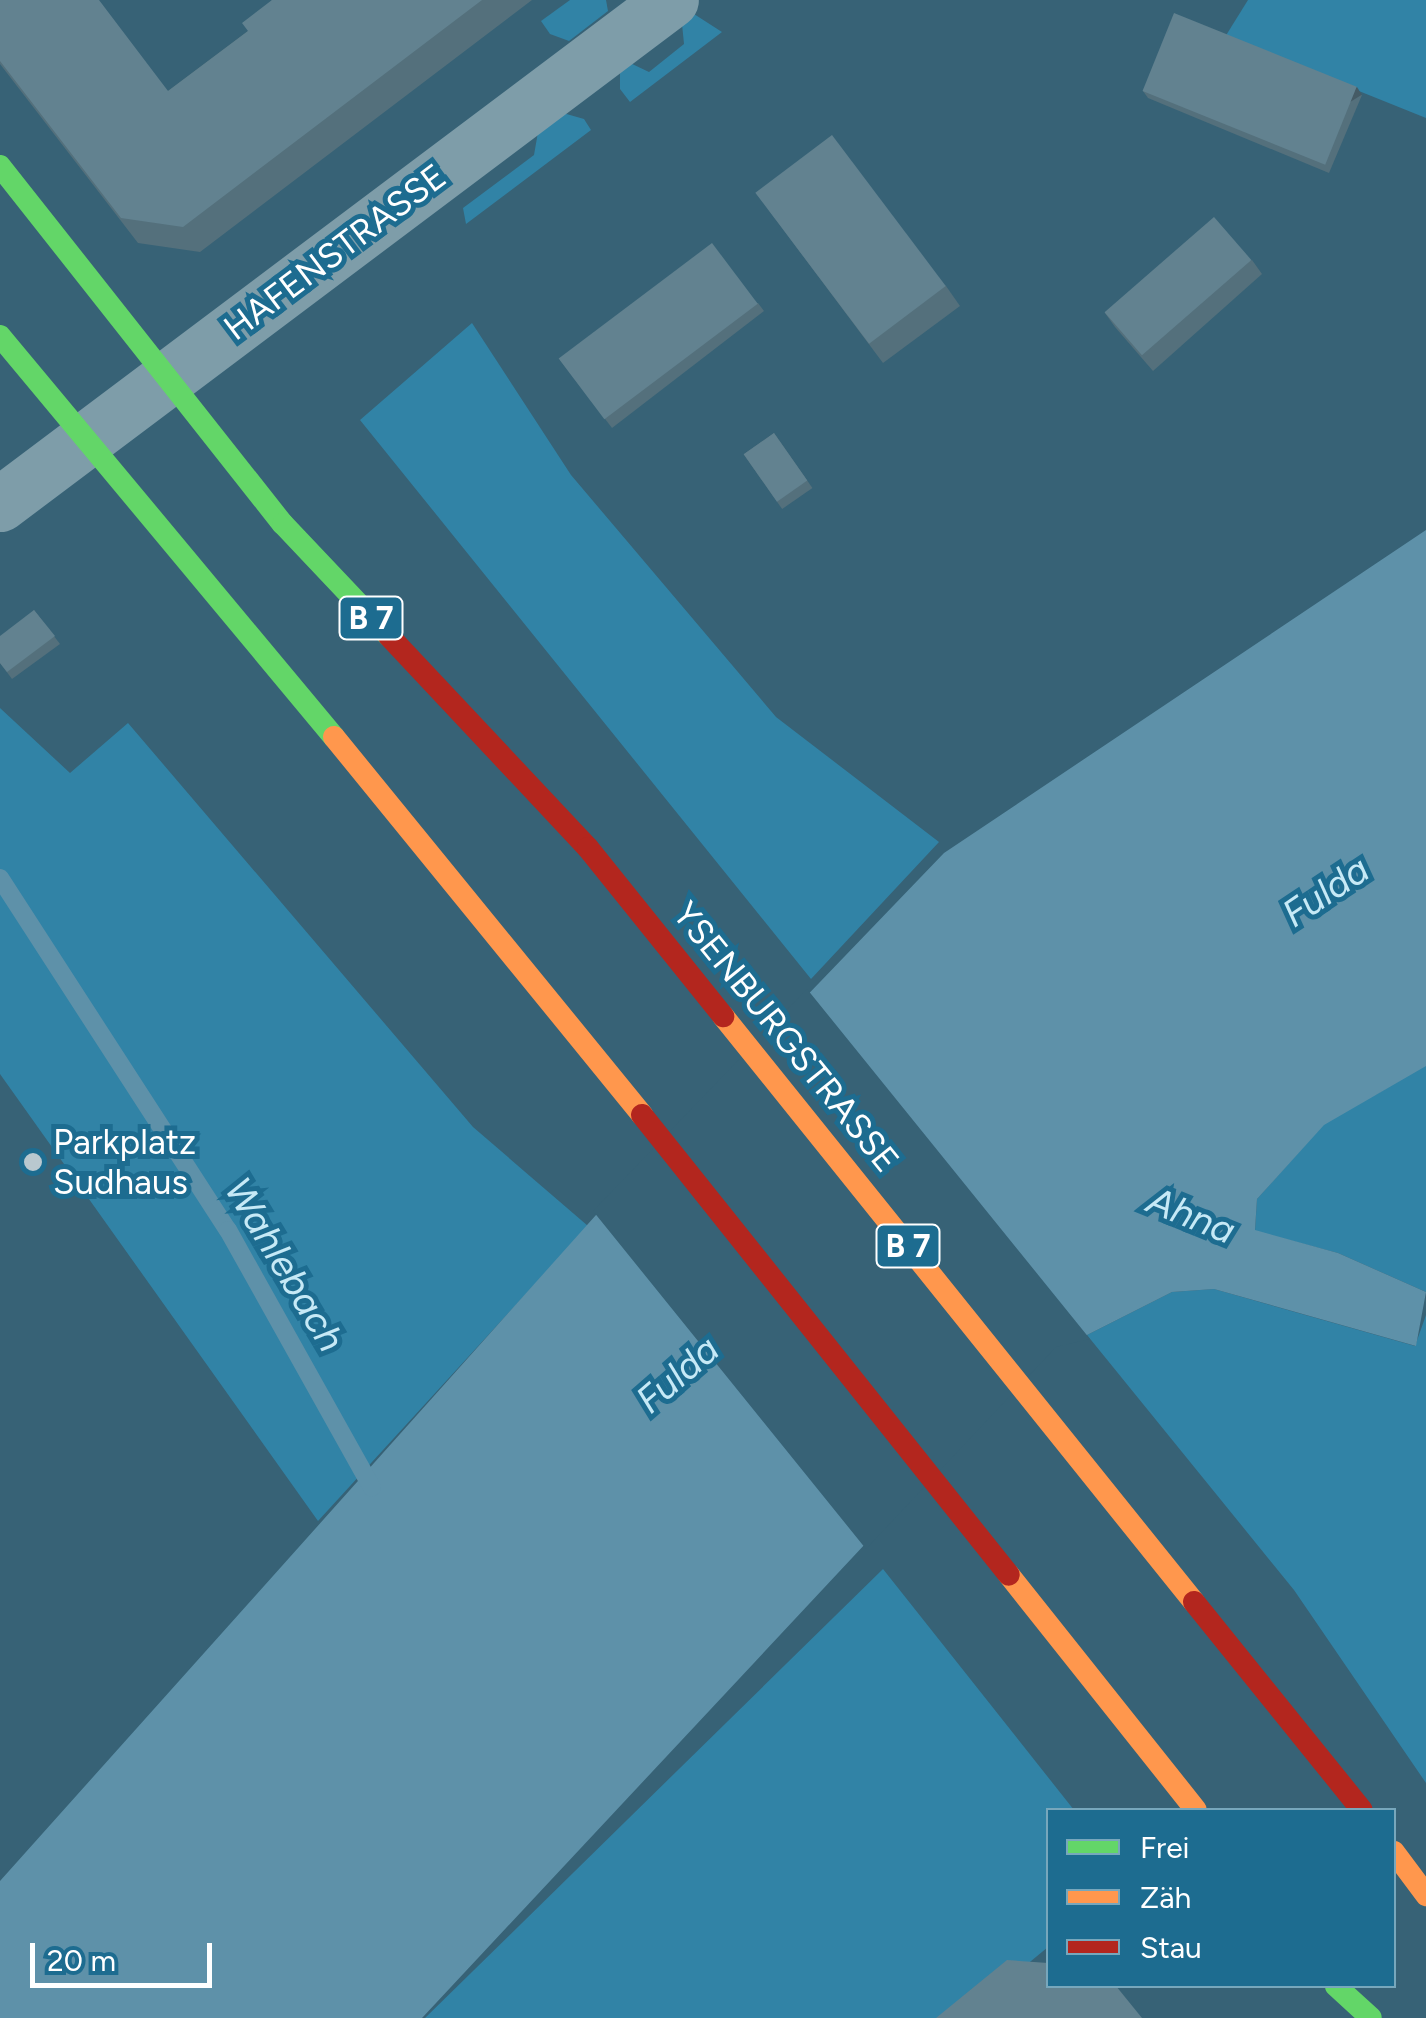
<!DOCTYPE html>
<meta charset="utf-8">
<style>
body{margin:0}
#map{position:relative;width:1426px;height:2018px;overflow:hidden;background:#376276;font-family:Figtree,sans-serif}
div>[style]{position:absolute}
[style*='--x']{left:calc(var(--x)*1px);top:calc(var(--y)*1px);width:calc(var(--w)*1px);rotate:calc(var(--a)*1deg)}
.green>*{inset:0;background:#3183a6}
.water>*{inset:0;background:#5e91a9}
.pier>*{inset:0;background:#376276}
.stream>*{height:18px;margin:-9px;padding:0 9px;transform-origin:9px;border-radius:9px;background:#5e91a9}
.street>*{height:55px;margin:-27.5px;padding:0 27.5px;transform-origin:27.5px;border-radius:27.5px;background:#7e9da9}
.fast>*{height:22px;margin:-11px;padding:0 11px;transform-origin:11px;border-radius:11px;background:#63d668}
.slow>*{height:22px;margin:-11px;padding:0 11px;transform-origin:11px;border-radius:11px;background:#ff974d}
.jam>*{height:22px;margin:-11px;padding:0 11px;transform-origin:11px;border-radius:11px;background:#b3261e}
.wall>*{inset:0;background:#54707c;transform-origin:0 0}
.shaded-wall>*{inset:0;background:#455b65;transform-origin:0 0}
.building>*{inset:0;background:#628290;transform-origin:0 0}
.dots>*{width:28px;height:28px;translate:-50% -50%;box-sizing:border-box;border:5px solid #1d6c90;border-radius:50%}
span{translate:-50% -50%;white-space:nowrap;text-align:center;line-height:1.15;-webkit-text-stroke:10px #1d6c90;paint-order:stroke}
.shield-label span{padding:2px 8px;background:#1d6c90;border:2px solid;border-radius:8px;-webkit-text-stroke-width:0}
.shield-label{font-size:32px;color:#fff;font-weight:700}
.street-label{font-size:35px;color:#fff}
.poi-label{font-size:35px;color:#fff}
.left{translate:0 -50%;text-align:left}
.water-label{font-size:38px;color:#c6e9f6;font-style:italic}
.legend{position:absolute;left:1046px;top:1808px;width:350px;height:180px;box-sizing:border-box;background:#1d6c90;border:2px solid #77a7bc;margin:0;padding:12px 18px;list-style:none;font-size:30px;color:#fff}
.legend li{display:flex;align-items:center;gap:20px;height:50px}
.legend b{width:50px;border:2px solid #77a7bc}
.scale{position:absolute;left:30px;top:1943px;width:182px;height:45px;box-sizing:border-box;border:5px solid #fff;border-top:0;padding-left:12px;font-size:30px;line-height:35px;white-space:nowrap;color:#fff;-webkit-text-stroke:8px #1d6c90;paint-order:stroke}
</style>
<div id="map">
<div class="green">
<i style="clip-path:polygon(570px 0,606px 0,608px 11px,569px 41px,550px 34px,541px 21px)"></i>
<i style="clip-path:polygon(1248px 0,1426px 0,1426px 118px,1225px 37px)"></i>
<i style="clip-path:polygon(694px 14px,722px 32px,630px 102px,620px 89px,620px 68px,628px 62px,649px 72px,684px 44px,682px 24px)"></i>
<i style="clip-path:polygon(563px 113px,584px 119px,591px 130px,466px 224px,463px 208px,534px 155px,538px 132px)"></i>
<i style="clip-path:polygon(472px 323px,571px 475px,776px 717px,939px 842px,811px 979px,360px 420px)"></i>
<i style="clip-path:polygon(0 708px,70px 773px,128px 723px,473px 1127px,588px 1226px,318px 1521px,0 1074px)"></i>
<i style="clip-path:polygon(1426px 1064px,1426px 1292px,1338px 1253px,1255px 1231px,1257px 1199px,1323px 1125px,1325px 1112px,1377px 1094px)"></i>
<i style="clip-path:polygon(1214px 1289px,1415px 1346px,1426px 1315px,1426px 1783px,1294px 1590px,1087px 1335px,1172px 1292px)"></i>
<i style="clip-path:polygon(883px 1569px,1074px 1810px,1048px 1810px,1048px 1947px,962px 2018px,425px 2018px)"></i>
</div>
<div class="water">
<i style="clip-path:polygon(1426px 530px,1426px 1066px,1324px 1125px,1257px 1199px,1255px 1230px,1338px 1253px,1426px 1292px,1416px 1346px,1214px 1289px,1172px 1292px,1087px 1335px,1053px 1343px,422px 2018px,0 2018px,0 1881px,596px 1215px,944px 853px)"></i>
</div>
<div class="pier">
<i style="clip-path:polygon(807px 989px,1090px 1339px,1056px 1347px,866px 1549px,593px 1211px)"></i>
</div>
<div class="stream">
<i style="--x:0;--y:878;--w:419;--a:57.1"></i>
<i style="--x:228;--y:1230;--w:295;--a:60.8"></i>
</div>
<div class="street">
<i style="--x:0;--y:504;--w:839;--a:-36.91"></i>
</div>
<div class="fast">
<i style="--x:0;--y:166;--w:456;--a:51.7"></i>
<i style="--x:283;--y:524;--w:153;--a:46.6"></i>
<i style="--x:0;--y:336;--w:522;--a:50.21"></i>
<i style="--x:1336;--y:1986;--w:47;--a:42.4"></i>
</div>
<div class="slow">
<i style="--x:334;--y:737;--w:488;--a:50.8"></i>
<i style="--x:723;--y:1016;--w:752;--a:51.21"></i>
<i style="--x:1009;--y:1575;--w:300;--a:51.5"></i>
<i style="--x:1394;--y:1852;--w:54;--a:53.3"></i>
</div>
<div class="jam">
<i style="--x:388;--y:635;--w:292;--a:46.8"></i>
<i style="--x:588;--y:848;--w:216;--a:51.2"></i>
<i style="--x:642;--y:1115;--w:588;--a:51.42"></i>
<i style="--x:1194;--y:1602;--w:267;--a:51.1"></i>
</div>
<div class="wall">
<i style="clip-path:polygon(0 0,168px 91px,248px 31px,272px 0,532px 0,200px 252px,138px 243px,0 64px)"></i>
<i style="clip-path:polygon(1143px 91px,1362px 95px,1329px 173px,1148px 98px)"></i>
<i style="clip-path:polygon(756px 193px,946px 286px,960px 306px,883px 363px)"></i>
<i style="clip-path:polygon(1252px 260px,1262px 274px,1153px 371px,1115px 327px,1105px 313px)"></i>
<i style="clip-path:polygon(758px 303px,764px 311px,612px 428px,560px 360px)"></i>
<i style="left:774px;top:433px;width:67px;height:37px;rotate:55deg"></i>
<i style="clip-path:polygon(34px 610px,60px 644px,12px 679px,0 663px)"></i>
</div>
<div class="shaded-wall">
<i style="left:1357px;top:87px;width:9px;height:85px;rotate:58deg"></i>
</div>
<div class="building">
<i style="clip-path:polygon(0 0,99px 0,168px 91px,248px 31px,242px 23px,272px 0,482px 0,183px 227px,121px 218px,0 61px)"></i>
<i style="left:1174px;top:13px;width:197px;height:84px;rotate:22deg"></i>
<i style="left:832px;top:135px;width:189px;height:96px;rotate:53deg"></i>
<i style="left:1214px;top:217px;width:57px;height:145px;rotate:49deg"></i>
<i style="left:712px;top:243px;width:76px;height:192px;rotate:53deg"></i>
<i style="left:774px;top:433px;width:58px;height:37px;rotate:55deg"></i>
<i style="clip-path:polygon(34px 610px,55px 636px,7px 672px,0 663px,0 636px)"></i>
<i style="clip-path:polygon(1007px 1960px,1048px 1963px,1048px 1986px,1116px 1986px,1142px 2018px,936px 2018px)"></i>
</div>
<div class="dots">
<i style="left:33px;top:1162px;background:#b9c8cf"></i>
</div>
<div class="shield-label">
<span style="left:371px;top:618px">B 7</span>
<span style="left:908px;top:1246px">B 7</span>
</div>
<div class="street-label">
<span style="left:335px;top:252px;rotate:-37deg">HAFENSTRASSE</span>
<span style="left:786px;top:1037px;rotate:51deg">YSENBURGSTRASSE</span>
</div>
<div class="poi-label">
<span class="left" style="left:53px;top:1162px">Parkplatz<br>Sudhaus</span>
</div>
<div class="water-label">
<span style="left:1326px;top:892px;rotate:-34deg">Fulda</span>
<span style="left:1191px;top:1216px;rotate:22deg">Ahna</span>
<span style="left:284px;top:1265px;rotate:59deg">Wahlebach</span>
<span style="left:678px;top:1375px;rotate:-41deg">Fulda</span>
</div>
<ul class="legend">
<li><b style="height:12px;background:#63d668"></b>Frei</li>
<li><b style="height:12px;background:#ff974d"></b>Zäh</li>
<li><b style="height:12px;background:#b3261e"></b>Stau</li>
</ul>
<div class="scale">20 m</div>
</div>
